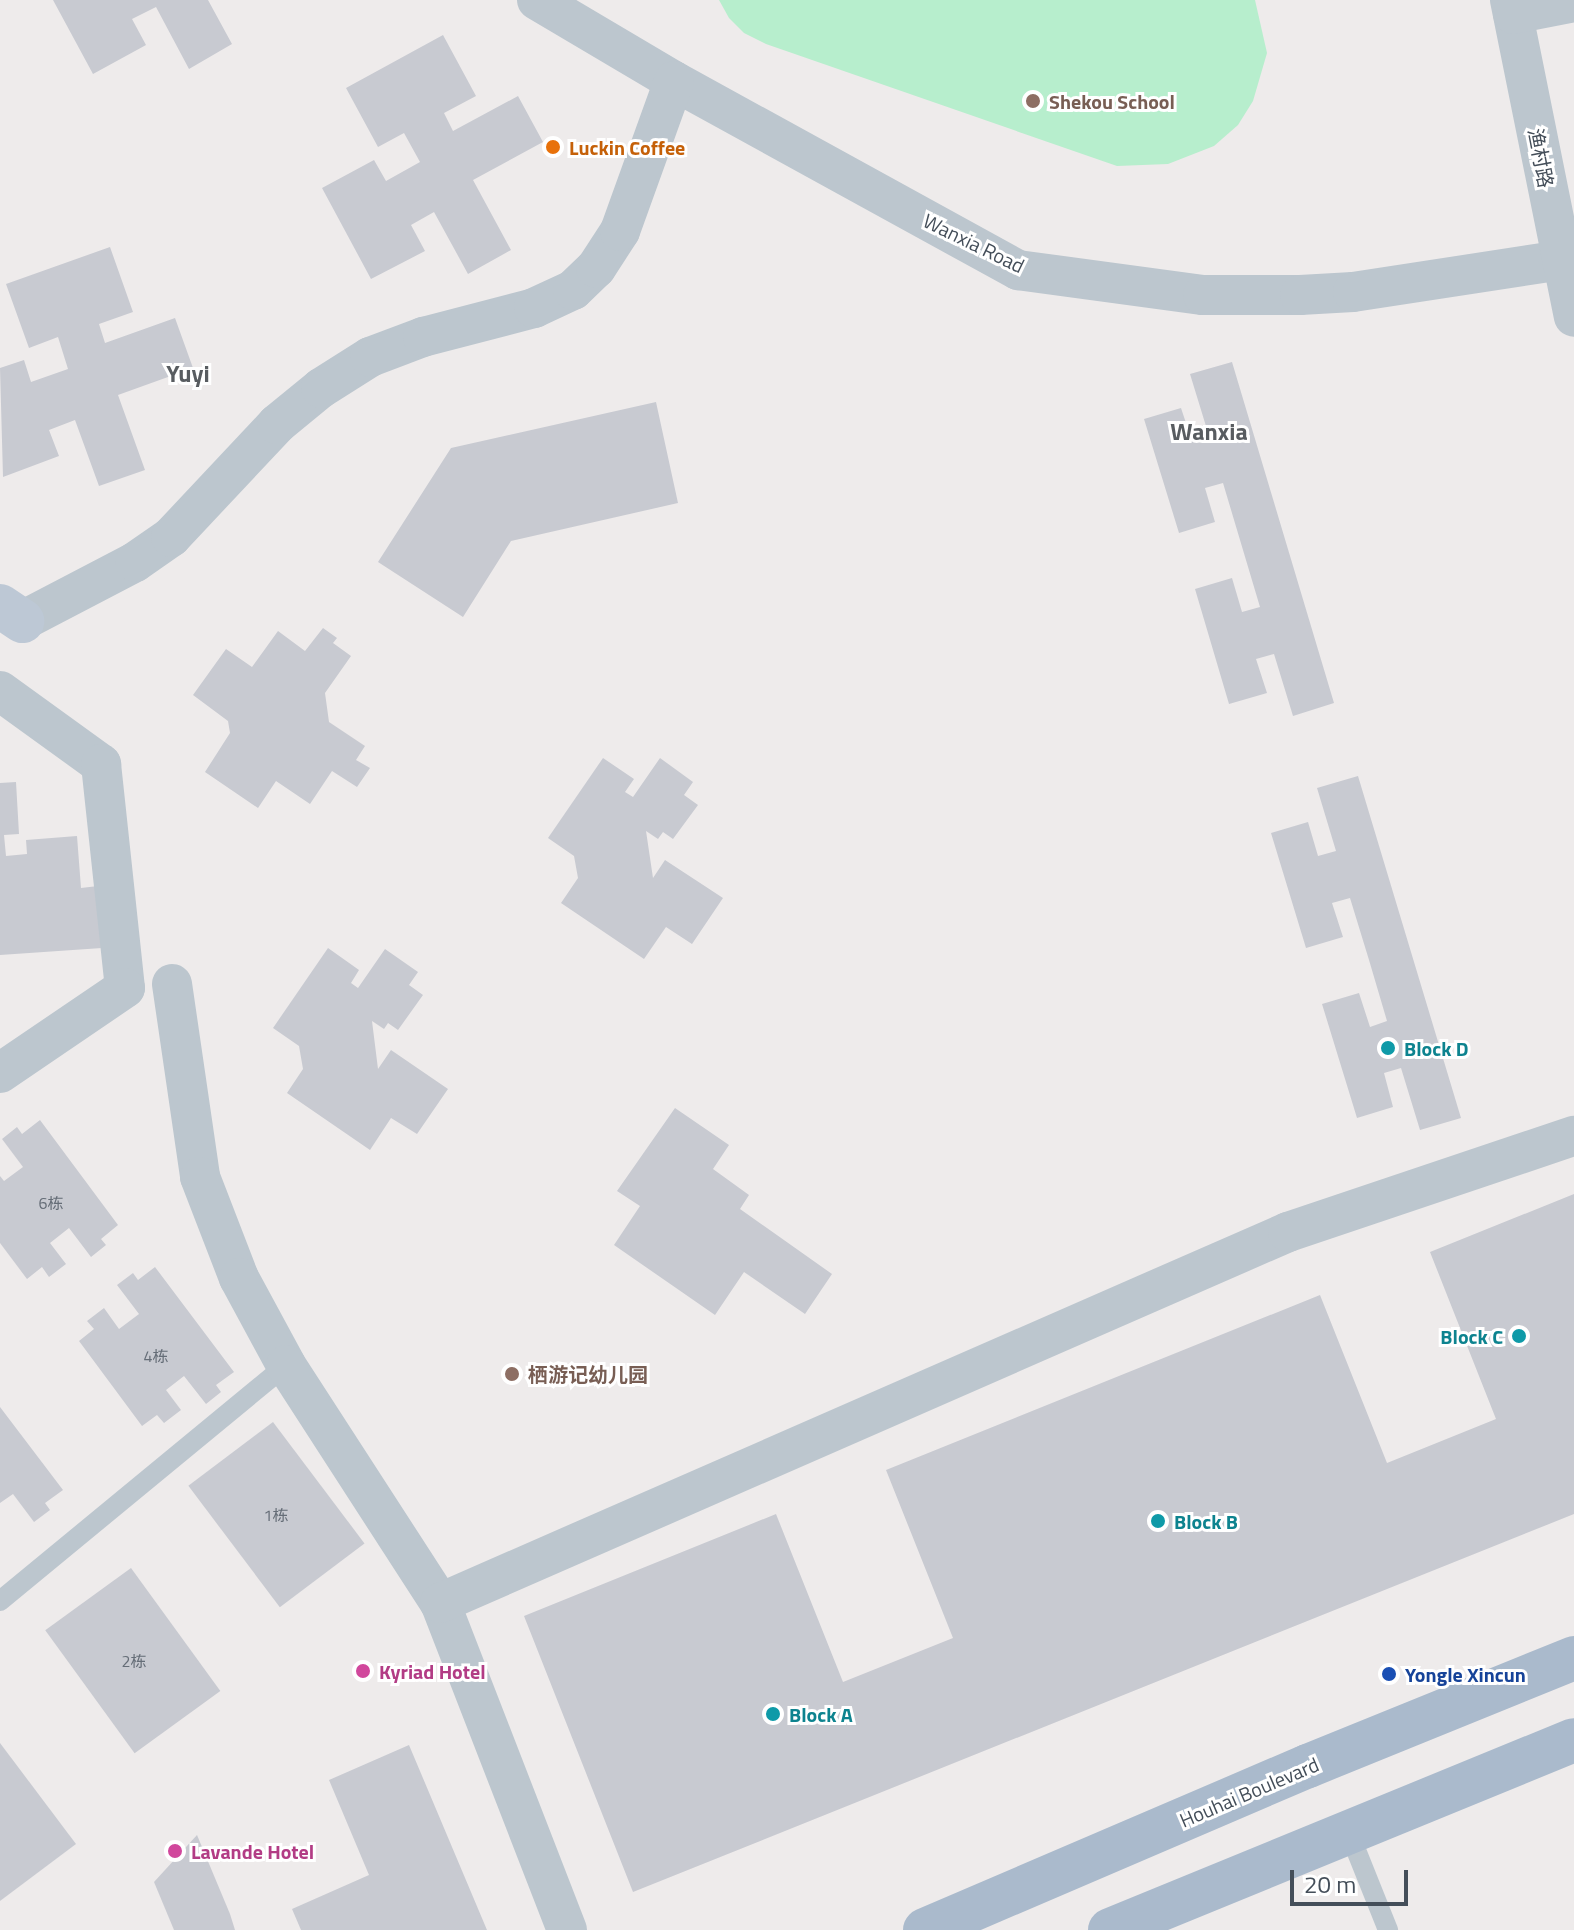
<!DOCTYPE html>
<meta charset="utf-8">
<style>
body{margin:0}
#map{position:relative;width:1574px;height:1930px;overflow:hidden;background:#eeebeb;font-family:"Titillium Web","Noto Sans SC",sans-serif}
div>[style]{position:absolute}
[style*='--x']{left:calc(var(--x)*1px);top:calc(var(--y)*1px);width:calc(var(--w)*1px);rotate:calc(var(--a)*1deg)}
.green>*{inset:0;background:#b7eecd}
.building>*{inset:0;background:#c8cad1;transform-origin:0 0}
.lane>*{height:20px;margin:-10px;padding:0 10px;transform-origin:10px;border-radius:10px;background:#bcc6ce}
.street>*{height:40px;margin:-20px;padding:0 20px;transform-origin:20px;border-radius:20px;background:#bcc6ce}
.secondary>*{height:44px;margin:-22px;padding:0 22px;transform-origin:22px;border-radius:22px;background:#bdc8d5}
.primary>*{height:44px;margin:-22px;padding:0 22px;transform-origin:22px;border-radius:22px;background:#aabacc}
.dots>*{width:22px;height:22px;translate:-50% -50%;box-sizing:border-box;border:4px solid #fff;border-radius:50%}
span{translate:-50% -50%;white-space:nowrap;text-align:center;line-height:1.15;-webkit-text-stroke:6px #fff;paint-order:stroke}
.number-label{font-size:16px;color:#656d77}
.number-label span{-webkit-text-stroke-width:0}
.education-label{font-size:20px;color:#785e54;font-weight:700}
.left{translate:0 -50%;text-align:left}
.food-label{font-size:20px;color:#c56008;font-weight:700}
.street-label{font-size:20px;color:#444e59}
.culture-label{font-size:20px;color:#0d838f;font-weight:700}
.right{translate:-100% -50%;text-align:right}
.hotel-label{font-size:20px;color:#b23c85;font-weight:700}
.transit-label{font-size:20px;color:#164399;font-weight:700}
.quarter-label{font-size:24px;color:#585c60;font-weight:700}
.scale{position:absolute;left:1290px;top:1870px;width:118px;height:36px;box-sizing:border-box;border:4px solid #444e59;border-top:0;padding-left:10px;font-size:24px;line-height:28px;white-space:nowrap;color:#444e59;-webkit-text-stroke:6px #fff;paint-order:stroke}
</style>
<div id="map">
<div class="green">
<i style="clip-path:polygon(719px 0,1255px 0,1267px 53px,1253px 101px,1238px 125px,1214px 146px,1168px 164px,1117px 166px,766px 44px,744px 33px,729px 18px)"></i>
</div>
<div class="building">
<i style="clip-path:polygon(53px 0,208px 0,232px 44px,189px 69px,156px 7px,132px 19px,146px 45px,93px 74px)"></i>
<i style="clip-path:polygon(443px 35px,476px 96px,444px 113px,453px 131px,518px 96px,543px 142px,473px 180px,511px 250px,468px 274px,434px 212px,411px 225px,425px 251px,371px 279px,322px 188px,374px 160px,386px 181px,420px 162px,404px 133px,378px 147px,346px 88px)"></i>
<i style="clip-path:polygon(110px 247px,133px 312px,99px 324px,105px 343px,175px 318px,193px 368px,118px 395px,145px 470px,99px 486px,75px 420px,49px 430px,59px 456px,3px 477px,0 368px,24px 360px,31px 382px,68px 369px,58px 337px,29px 348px,6px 284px)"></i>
<i style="clip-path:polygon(1232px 362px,1334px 703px,1293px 716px,1274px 654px,1256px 659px,1267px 693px,1229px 704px,1195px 589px,1232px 578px,1242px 612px,1260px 607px,1223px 483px,1205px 488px,1215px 522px,1179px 533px,1144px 419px,1181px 408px,1192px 441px,1209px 436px,1190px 374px)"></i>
<i style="clip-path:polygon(656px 402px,678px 503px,511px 541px,463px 617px,378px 562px,451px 448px)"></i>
<i style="clip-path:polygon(323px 628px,337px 638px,333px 643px,351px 656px,325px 693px,329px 722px,365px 746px,356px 760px,370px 768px,357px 787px,332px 771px,310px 804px,276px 781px,258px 808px,205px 772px,230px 733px,228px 721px,193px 695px,226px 649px,252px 667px,278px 631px,305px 651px)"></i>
<i style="clip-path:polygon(603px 758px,634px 779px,625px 792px,633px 797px,660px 758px,693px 782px,684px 795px,698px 805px,673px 839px,663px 832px,658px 839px,646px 831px,653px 878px,665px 860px,723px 898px,692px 944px,666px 927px,644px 959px,561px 903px,578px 878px,574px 856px,548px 838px)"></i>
<i style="clip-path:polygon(1358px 776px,1461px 1118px,1420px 1130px,1401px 1068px,1384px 1073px,1393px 1107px,1357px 1118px,1322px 1004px,1359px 993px,1370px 1027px,1387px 1021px,1369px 960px,1350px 898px,1332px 903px,1343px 937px,1306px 948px,1271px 833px,1308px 822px,1318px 856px,1336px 851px,1317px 788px)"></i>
<i style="clip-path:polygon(16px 782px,19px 834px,4px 835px,6px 856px,27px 854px,26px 840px,77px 836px,81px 888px,98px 886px,102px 948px,0 955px,0 783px)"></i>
<i style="clip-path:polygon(328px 948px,359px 970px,351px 983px,358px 988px,385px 949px,418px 972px,409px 985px,423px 995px,398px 1030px,388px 1023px,384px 1029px,372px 1021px,378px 1069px,391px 1050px,448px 1089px,417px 1134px,391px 1118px,370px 1150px,287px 1093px,303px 1069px,299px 1046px,273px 1028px)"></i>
<i style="clip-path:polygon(675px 1108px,729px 1145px,713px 1169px,749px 1195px,740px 1209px,832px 1274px,805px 1314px,744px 1272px,715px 1315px,614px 1245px,640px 1206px,617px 1191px)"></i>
<i style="clip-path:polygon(40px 1120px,118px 1225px,101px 1239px,106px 1245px,91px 1257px,69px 1228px,50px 1243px,66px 1264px,49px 1277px,42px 1267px,27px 1279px,0 1243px,0 1176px,4px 1181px,23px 1167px,2px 1139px,17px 1127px,22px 1134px)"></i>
<i style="clip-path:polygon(1574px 1194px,1574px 1514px,633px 1892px,524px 1616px,776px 1514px,843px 1682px,953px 1638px,886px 1470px,1320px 1295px,1387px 1463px,1496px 1419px,1430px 1252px)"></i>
<i style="clip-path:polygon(155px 1267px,234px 1372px,216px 1385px,221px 1392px,206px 1404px,184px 1376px,166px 1390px,181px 1410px,164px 1423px,157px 1415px,142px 1426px,79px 1341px,94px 1329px,87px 1321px,104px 1308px,119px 1329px,139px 1314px,117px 1285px,133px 1273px,138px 1280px)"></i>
<i style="clip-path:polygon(0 1407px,63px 1490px,45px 1503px,50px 1510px,34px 1522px,13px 1494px,0 1503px)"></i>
<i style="left:273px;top:1422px;width:152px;height:106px;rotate:53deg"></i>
<i style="left:131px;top:1568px;width:152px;height:106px;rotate:54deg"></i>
<i style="clip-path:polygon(0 1743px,76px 1844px,0 1901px)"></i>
<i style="clip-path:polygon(409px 1745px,487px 1930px,301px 1930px,292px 1909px,369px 1875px,329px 1780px)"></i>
<i style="clip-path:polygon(197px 1835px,230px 1914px,235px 1930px,174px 1930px,154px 1882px)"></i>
</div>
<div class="lane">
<i style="--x:0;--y:1601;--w:371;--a:-39.5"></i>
<i style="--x:1348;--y:1830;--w:108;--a:68.2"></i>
</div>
<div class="street">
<i style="--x:537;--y:0;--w:159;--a:30.6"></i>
<i style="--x:674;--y:81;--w:393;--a:28.8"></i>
<i style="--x:1018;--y:270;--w:187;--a:7.7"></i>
<i style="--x:1203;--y:295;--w:97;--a:0"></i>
<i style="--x:1300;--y:295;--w:53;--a:-3.2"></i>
<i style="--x:1353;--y:292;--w:210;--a:-8.7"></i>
<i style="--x:1510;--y:0;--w:323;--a:78.6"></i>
<i style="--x:1513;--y:14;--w:62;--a:-11.1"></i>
<i style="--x:22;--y:621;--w:127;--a:-27.6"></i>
<i style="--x:135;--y:562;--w:44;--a:-34.8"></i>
<i style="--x:171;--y:537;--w:155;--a:-46.8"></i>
<i style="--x:277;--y:424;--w:57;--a:-39.3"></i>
<i style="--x:321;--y:388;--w:58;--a:-32.3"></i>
<i style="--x:370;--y:357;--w:57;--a:-20.7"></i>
<i style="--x:423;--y:337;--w:115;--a:-14.6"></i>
<i style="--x:534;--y:308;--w:43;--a:-24.8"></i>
<i style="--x:573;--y:290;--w:32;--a:-44"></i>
<i style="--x:596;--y:268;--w:44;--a:-57"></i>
<i style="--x:620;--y:231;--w:159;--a:-70.2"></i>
<i style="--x:0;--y:691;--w:125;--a:35.9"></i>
<i style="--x:101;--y:764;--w:225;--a:83.9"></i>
<i style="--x:125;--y:988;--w:151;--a:145.8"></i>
<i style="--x:172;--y:984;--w:195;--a:81.7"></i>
<i style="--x:200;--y:1177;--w:108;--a:68.9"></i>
<i style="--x:239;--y:1278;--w:99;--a:61.6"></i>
<i style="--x:286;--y:1365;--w:283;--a:57.1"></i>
<i style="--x:567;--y:1930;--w:351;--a:-111.2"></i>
<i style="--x:440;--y:1603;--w:926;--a:-23.63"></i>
<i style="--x:1288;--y:1232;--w:302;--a:-18.6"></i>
</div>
<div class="secondary">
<i style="--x:0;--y:606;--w:27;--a:34"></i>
</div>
<div class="primary">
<i style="--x:925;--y:1930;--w:417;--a:-23.2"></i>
<i style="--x:1308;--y:1766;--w:287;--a:-22.1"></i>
<i style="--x:1110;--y:1930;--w:501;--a:-22.27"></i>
</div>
<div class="dots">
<i style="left:1033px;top:101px;background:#8d6e63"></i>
<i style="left:553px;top:147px;background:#e8710a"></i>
<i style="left:1388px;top:1048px;background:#0f9aa8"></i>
<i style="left:1519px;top:1336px;background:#0f9aa8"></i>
<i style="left:512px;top:1374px;background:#8d6e63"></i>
<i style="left:1158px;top:1521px;background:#0f9aa8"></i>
<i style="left:363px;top:1671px;background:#d1479c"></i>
<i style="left:1389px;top:1674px;background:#1a4fb4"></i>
<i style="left:773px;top:1714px;background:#0f9aa8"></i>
<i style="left:175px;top:1851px;background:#d1479c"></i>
</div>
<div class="number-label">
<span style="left:51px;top:1203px">6栋</span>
<span style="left:156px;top:1356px">4栋</span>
<span style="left:276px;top:1515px">1栋</span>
<span style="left:134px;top:1661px">2栋</span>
</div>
<div class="education-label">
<span class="left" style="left:1049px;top:101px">Shekou School</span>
<span class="left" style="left:528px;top:1374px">栖游记幼儿园</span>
</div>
<div class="food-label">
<span class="left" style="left:569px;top:147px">Luckin Coffee</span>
</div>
<div class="street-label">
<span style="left:1541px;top:158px;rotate:79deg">渔村路</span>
<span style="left:974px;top:243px;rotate:26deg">Wanxia Road</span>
<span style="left:1249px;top:1792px;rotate:-23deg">Houhai Boulevard</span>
</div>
<div class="culture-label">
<span class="left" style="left:1404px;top:1048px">Block D</span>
<span class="right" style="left:1503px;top:1336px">Block C</span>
<span class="left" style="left:1174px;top:1521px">Block B</span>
<span class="left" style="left:789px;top:1714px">Block A</span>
</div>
<div class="hotel-label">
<span class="left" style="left:379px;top:1671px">Kyriad Hotel</span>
<span class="left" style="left:191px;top:1851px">Lavande Hotel</span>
</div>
<div class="transit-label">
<span class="left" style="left:1405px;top:1674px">Yongle Xincun</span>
</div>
<div class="quarter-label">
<span style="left:188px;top:374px">Yuyi</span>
<span style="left:1209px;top:432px">Wanxia</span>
</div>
<div class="scale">20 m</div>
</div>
